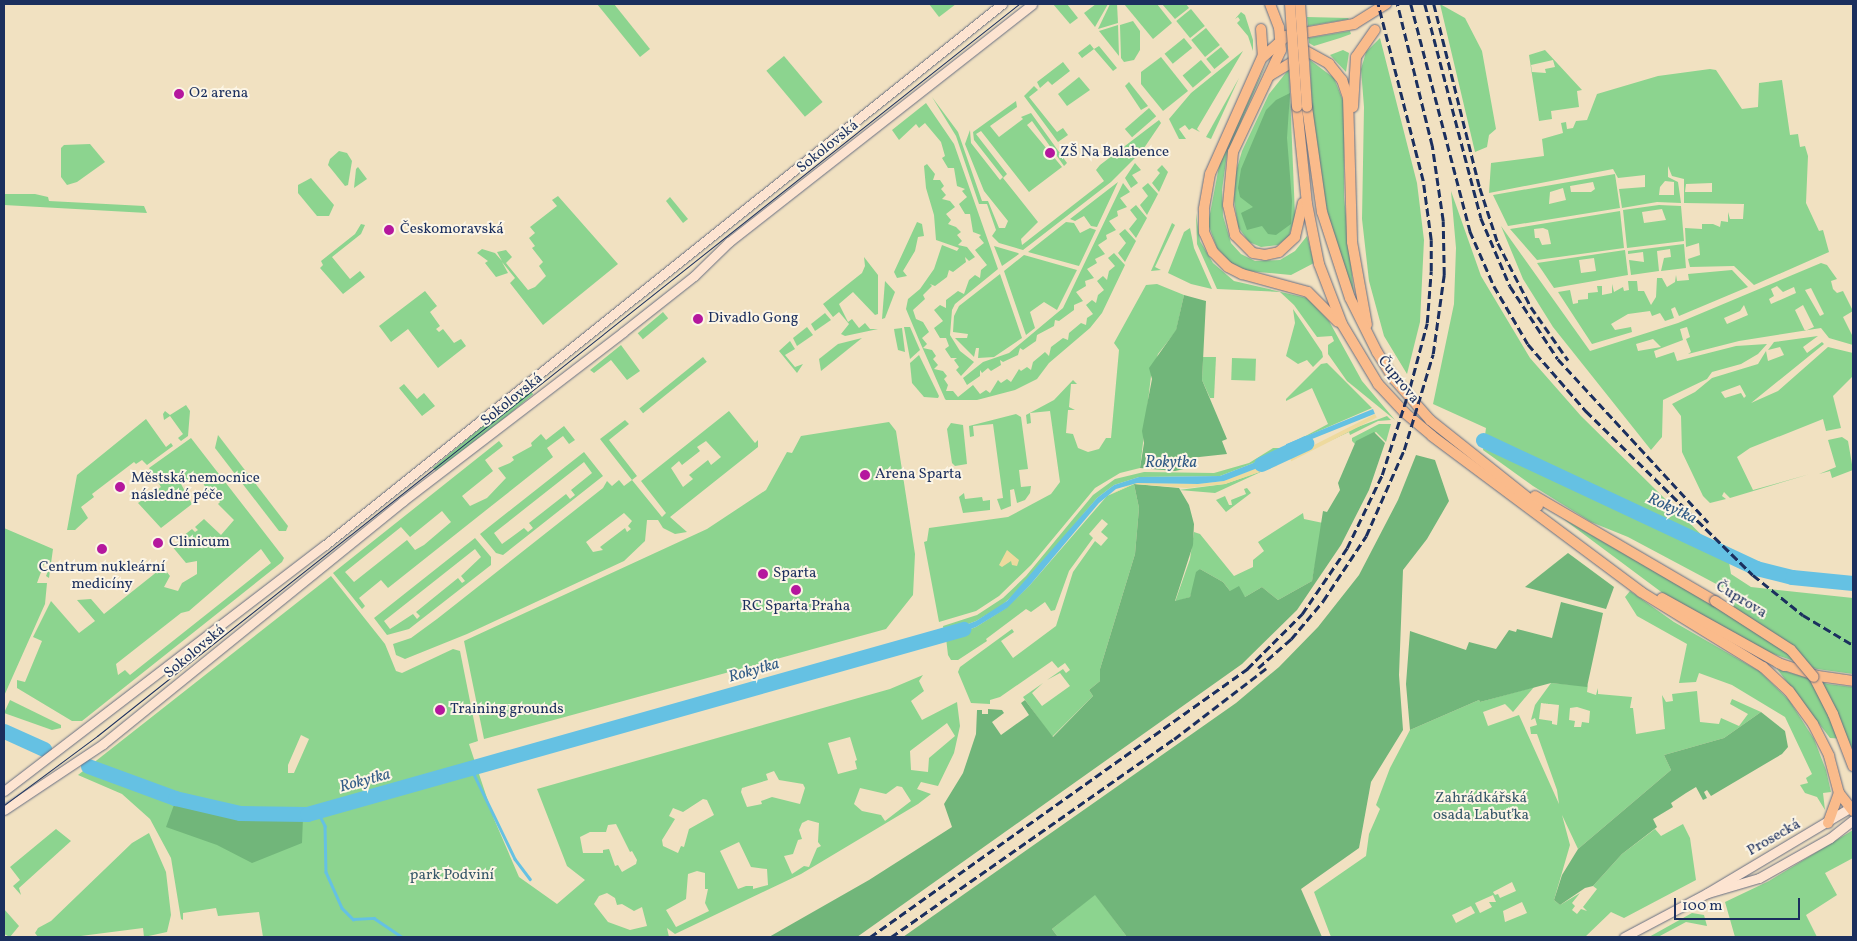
<!DOCTYPE html>
<meta charset="utf-8">
<style>
body{margin:0}
#map{position:relative;width:1857px;height:941px;overflow:hidden;background:#f1e1c1;font-family:Vollkorn,serif}
div>[style]{position:absolute}
[style*='--x']{left:calc(var(--x)*1px);top:calc(var(--y)*1px);width:calc(var(--w)*1px);rotate:calc(var(--a)*1deg)}
.green>*{inset:0;background:#8cd48f;transform-origin:0 0}
.forest>*{inset:0;background:#71b67a}
.sand>*{inset:0;background:#eeda9e;transform-origin:0 0}
.water>*{inset:0;background:#65c1e3;transform-origin:0 0}
.stream>*{height:2.5px;margin:-1.25px;padding:0 1.25px;transform-origin:1.25px;border-radius:1.25px;background:#65c1e3}
.river>*{height:15px;margin:-7.5px;padding:0 7.5px;transform-origin:7.5px;border-radius:7.5px;background:#65c1e3}
.roads{filter:drop-shadow(0 0 1px #666d81) drop-shadow(0 0 1px #666d81)}
.secondary>*{height:9px;margin:-4.5px;padding:0 4.5px;transform-origin:4.5px;border-radius:4.5px;background:#fde4d1}
.primary>*{height:10px;margin:-5px;padding:0 5px;transform-origin:5px;border-radius:5px;background:#fabb8b}
.tram>*{height:1px;margin:-0.5px;padding:0 0.5px;transform-origin:0.5px;border-radius:0.5px;background:#1b2f5e}
.rail>*{height:2.5px;margin-top:-1.25px;transform-origin:0;background:repeating-linear-gradient(90deg,#1b2f5e 0 8px,transparent 0 12px)}
.bridges{filter:drop-shadow(0 0 1px #666d81) drop-shadow(0 0 1px #666d81)}
.primary-bridge>*{height:10px;margin:-5px;padding:0 5px;transform-origin:5px;border-radius:5px;background:#fabb8b}
.dots>*{width:14px;height:14px;translate:-50% -50%;box-sizing:border-box;border:2px solid #fcf5e5;border-radius:50%}
span{translate:-50% -50%;white-space:nowrap;text-align:center;line-height:1.15;-webkit-text-stroke:4px #fcf5e5;paint-order:stroke}
.poi-label{font-size:15px;color:#1b2f5e}
.left{translate:0 -50%;text-align:left}
.street-label{font-size:15px;color:#1b2f5e}
.park-label{font-size:15px;color:#37586a}
.water-label{font-size:16px;color:#315b86;font-style:italic}
.frame{position:absolute;inset:0;border:5px solid #1b2f5e;pointer-events:none}
.scale{position:absolute;left:1674px;top:898px;width:126px;height:22px;box-sizing:border-box;border:2px solid #1b2f5e;border-top:0;padding-left:6px;font-size:15px;line-height:18px;white-space:nowrap;color:#1b2f5e;-webkit-text-stroke:4px #fcf5e5;paint-order:stroke}
</style>
<div id="map">
<div class="green">
<i style="clip-path:polygon(597px 4px,614px 4px,650px 49px,640px 57px)"></i>
<i style="clip-path:polygon(929px 4px,956px 4px,939px 17px)"></i>
<i style="clip-path:polygon(1053px 4px,1067px 4px,1078px 18px,1070px 24px)"></i>
<i style="clip-path:polygon(1096px 4px,1108px 4px,1095px 27px,1084px 13px)"></i>
<i style="clip-path:polygon(1110px 4px,1117px 4px,1118px 23px,1098px 29px)"></i>
<i style="clip-path:polygon(1124px 4px,1157px 4px,1172px 23px,1153px 39px)"></i>
<i style="clip-path:polygon(1162px 4px,1186px 4px,1189px 8px,1175px 19px)"></i>
<i style="clip-path:polygon(1440px 4px,1465px 18px,1482px 51px,1496px 129px,1489px 135px,1487px 147px,1475px 152px)"></i>
<i style="left:1191px;top:9px;width:22px;height:19px;rotate:51deg"></i>
<i style="clip-path:polygon(1241px 12px,1245px 15px,1253px 40px,1253px 51px,1248px 36px,1237px 23px,1240px 20px,1238px 17px,1235px 19px)"></i>
<i style="clip-path:polygon(1307px 17px,1348px 18px,1349px 19px,1308px 26px)"></i>
<i style="clip-path:polygon(1133px 21px,1140px 31px,1140px 50px,1134px 60px,1124px 62px,1121px 58px,1120px 25px)"></i>
<i style="clip-path:polygon(1118px 25px,1119px 56px,1099px 31px)"></i>
<i style="left:1206px;top:28px;width:22px;height:19px;rotate:51deg"></i>
<i style="clip-path:polygon(1350px 31px,1351px 34px,1340px 38px,1314px 46px,1309px 43px,1309px 38px)"></i>
<i style="left:1184px;top:38px;width:13px;height:25px;rotate:51deg"></i>
<i style="clip-path:polygon(1380px 38px,1417px 183px,1424px 240px,1420px 322px,1407px 374px,1384px 336px,1369px 281px,1362px 219px,1364px 107px,1361px 69px,1366px 52px)"></i>
<i style="clip-path:polygon(1090px 44px,1094px 49px,1099px 46px,1117px 68px,1113px 71px,1094px 49px,1082px 58px,1078px 53px)"></i>
<i style="left:1221px;top:47px;width:13px;height:19px;rotate:51deg"></i>
<i style="clip-path:polygon(1343px 50px,1349px 53px,1346px 72px,1330px 55px)"></i>
<i style="clip-path:polygon(evenodd,1545px 50px,1582px 90px,1577px 91px,1579px 107px,1551px 111px,1552px 119px,1539px 121px,1529px 55px,1545px 50px,1553px 60px,1555px 67px,1545px 69px,1546px 73px,1532px 72px,1531px 65px,1553px 60px)"></i>
<i style="clip-path:polygon(1243px 51px,1197px 129px,1200px 132px,1192px 128px,1189px 130px,1185px 125px,1179px 129px,1186px 139px,1179px 139px,1169px 119px,1191px 93px)"></i>
<i style="left:784px;top:56px;width:60px;height:23px;rotate:50deg"></i>
<i style="clip-path:polygon(1161px 57px,1188px 91px,1163px 111px,1141px 84px,1141px 72px)"></i>
<i style="left:1201px;top:60px;width:16px;height:24px;rotate:50deg"></i>
<i style="clip-path:polygon(1268px 60px,1227px 154px,1222px 190px,1223px 216px,1231px 243px,1241px 254px,1255px 261px,1280px 260px,1295px 251px,1307px 236px,1314px 263px,1291px 275px,1248px 271px,1231px 263px,1217px 248px,1208px 224px,1220px 161px)"></i>
<i style="clip-path:polygon(1310px 60px,1334px 78px,1344px 103px,1344px 197px,1354px 294px,1331px 229px,1321px 181px,1312px 115px)"></i>
<i style="clip-path:polygon(1063px 62px,1070px 71px,1052px 85px,1048px 81px,1040px 88px,1037px 82px)"></i>
<i style="clip-path:polygon(1289px 69px,1295px 216px,1289px 236px,1278px 245px,1261px 247px,1249px 242px,1238px 227px,1234px 200px,1235px 175px,1242px 151px,1269px 94px)"></i>
<i style="clip-path:polygon(evenodd,1710px 69px,1716px 70px,1742px 109px,1758px 107px,1759px 83px,1782px 80px,1790px 135px,1798px 134px,1800px 147px,1805px 146px,1808px 156px,1806px 203px,1819px 231px,1823px 230px,1829px 252px,1754px 285px,1734px 266px,1690px 267px,1688px 259px,1700px 255px,1699px 243px,1686px 247px,1685px 228px,1702px 229px,1702px 224px,1713px 224px,1720px 227px,1721px 221px,1728px 222px,1728px 212px,1730px 219px,1743px 219px,1744px 204px,1684px 203px,1684px 179px,1672px 176px,1668px 166px,1668px 177px,1678px 182px,1681px 203px,1657px 202px,1622px 208px,1619px 189px,1645px 187px,1645px 175px,1618px 178px,1613px 169px,1489px 193px,1491px 163px,1544px 156px,1542px 139px,1563px 133px,1561px 123px,1566px 122px,1567px 129px,1573px 128px,1576px 121px,1587px 120px,1597px 94px,1658px 76px,1710px 69px,1665px 181px,1674px 182px,1674px 195px,1659px 195px,1660px 187px,1665px 181px,1710px 69px,1712px 183px,1712px 192px,1685px 192px,1686px 184px,1712px 183px)"></i>
<i style="clip-path:polygon(1079px 77px,1090px 90px,1067px 106px,1058px 94px)"></i>
<i style="clip-path:polygon(1239px 78px,1211px 139px,1206px 137px)"></i>
<i style="clip-path:polygon(1129px 82px,1148px 106px,1141px 110px,1125px 86px)"></i>
<i style="clip-path:polygon(1034px 86px,1038px 90px,1029px 97px,1057px 132px,1063px 128px,1068px 135px,1058px 142px,1024px 96px)"></i>
<i style="clip-path:polygon(932px 97px,958px 132px,982px 201px,988px 201px,999px 228px,1005px 228px,1008px 221px,984px 191px,965px 144px,970px 130px,971px 143px,1000px 180px,1003px 177px,974px 140px,973px 132px,1016px 101px,1017px 107px,990px 126px,999px 137px,1023px 119px,1021px 117px,1031px 113px,1067px 163px,1064px 166px,1032px 121px,1027px 125px,1062px 167px,1029px 192px,981px 131px,976px 134px,1007px 174px,1003px 178px,1038px 222px,1021px 239px,1022px 245px,1104px 181px,1096px 170px,1100px 165px,1159px 120px,1161px 123px,1142px 151px,1111px 182px,1023px 250px,999px 243px,992px 236px,996px 230px,987px 204px,979px 204px,956px 136px)"></i>
<i style="clip-path:polygon(926px 103px,954px 144px,998px 269px,955px 304px,952px 310px,950px 335px,960px 351px,974px 362px,961px 376px,956px 370px,959px 367px,954px 360px,957px 358px,951px 358px,945px 349px,949px 346px,946px 338px,940px 338px,934px 328px,943px 321px,934px 310px,940px 305px,946px 308px,946px 300px,958px 291px,964px 294px,969px 280px,975px 275px,980px 278px,981px 270px,987px 265px,975px 250px,984px 243px,979px 237px,981px 235px,973px 232px,970px 214px,965px 214px,959px 204px,967px 197px,962px 191px,965px 189px,957px 186px,954px 168px,948px 168px,942px 158px,945px 156px,941px 142px,925px 123px,919px 128px,916px 124px,899px 140px,892px 130px)"></i>
<i style="left:1149px;top:108px;width:11px;height:32px;rotate:49deg"></i>
<i style="clip-path:polygon(90px 144px,105px 162px,77px 182px,67px 185px,61px 177px,61px 148px,64px 145px)"></i>
<i style="clip-path:polygon(339px 151px,347px 153px,352px 161px,348px 185px,345px 186px,328px 165px,330px 159px)"></i>
<i style="clip-path:polygon(1135px 163px,1141px 170px,1132px 175px,1138px 183px,1131px 188px,1125px 178px)"></i>
<i style="clip-path:polygon(927px 164px,935px 174px,933px 180px,940px 180px,944px 186px,941px 189px,946px 195px,942px 199px,950px 201px,955px 207px,946px 214px,951px 220px,948px 224px,956px 227px,961px 232px,957px 235px,962px 241px,958px 245px,967px 247px,975px 257px,969px 261px,965px 257px,966px 262px,953px 272px,949px 270px,947px 277px,935px 286px,930px 284px,932px 286px,923px 295px,925px 299px,913px 310px,916px 319px,923px 322px,929px 332px,922px 338px,927px 344px,923px 348px,932px 350px,936px 356px,933px 359px,938px 365px,934px 369px,943px 371px,947px 376px,944px 379px,948px 385px,946px 391px,953px 391px,958px 397px,973px 385px,980px 394px,986px 390px,990px 393px,998px 380px,1001px 383px,1007px 379px,1011px 382px,1019px 369px,1021px 371px,1027px 367px,1031px 370px,1033px 362px,1045px 352px,1049px 356px,1051px 347px,1063px 338px,1068px 340px,1069px 333px,1081px 323px,1086px 325px,1087px 318px,1093px 314px,1086px 305px,1092px 300px,1096px 303px,1098px 295px,1104px 290px,1097px 281px,1103px 276px,1107px 280px,1109px 271px,1115px 266px,1108px 258px,1114px 253px,1125px 265px,1102px 313px,1090px 328px,1049px 363px,1037px 379px,1015px 390px,977px 400px,946px 400px,945px 399px,919px 340px,906px 309px,908px 299px,920px 289px,934px 269px,942px 245px,957px 251px,959px 248px,936px 240px,934px 215px,926px 188px,924px 166px)"></i>
<i style="clip-path:polygon(1162px 165px,1168px 172px,1159px 192px,1152px 183px,1160px 173px,1157px 170px)"></i>
<i style="clip-path:polygon(358px 167px,367px 179px,354px 188px,356px 169px)"></i>
<i style="clip-path:polygon(evenodd,1615px 174px,1620px 208px,1508px 226px,1493px 195px,1615px 174px,1593px 182px,1595px 189px,1591px 192px,1571px 192px,1570px 186px,1593px 182px,1615px 174px,1563px 188px,1566px 200px,1549px 204px,1550px 192px,1563px 188px)"></i>
<i style="clip-path:polygon(311px 178px,334px 205px,329px 216px,317px 216px,298px 193px,298px 185px)"></i>
<i style="clip-path:polygon(1118px 182px,1097px 227px,1091px 226px,1084px 216px,1075px 221px,1070px 219px)"></i>
<i style="clip-path:polygon(1123px 183px,1130px 192px,1120px 198px,1127px 207px,1117px 211px,1118px 216px,1109px 221px,1116px 230px,1106px 235px,1107px 239px,1098px 245px,1105px 254px,1095px 259px,1097px 263px,1087px 269px,1094px 278px,1085px 281px,1086px 286px,1076px 292px,1083px 301px,1074px 305px,1074px 310px,1059px 321px,1055px 320px,1054px 326px,1037px 335px,1036px 341px,1023px 350px,1020px 348px,1018px 355px,1003px 362px,1000px 360px,1001px 365px,991px 371px,988px 368px,982px 373px,980px 370px,980px 376px,967px 385px,963px 378px,983px 362px,1009px 353px,1063px 308px)"></i>
<i style="clip-path:polygon(1148px 183px,1158px 194px,1147px 215px,1140px 205px,1148px 196px,1142px 188px)"></i>
<i style="clip-path:polygon(1451px 191px,1481px 276px,1530px 358px,1581px 416px,1729px 562px,1731px 574px,1751px 587px,1853px 598px,1853px 674px,1817px 669px,1759px 649px,1676px 603px,1562px 518px,1721px 610px,1735px 594px,1628px 537px,1591px 522px,1533px 486px,1483px 450px,1486px 428px,1433px 404px,1454px 304px,1456px 248px)"></i>
<i style="clip-path:polygon(4px 194px,35px 194px,48px 197px,49px 201px,144px 206px,147px 213px,4px 205px)"></i>
<i style="clip-path:polygon(558px 196px,618px 264px,543px 325px,510px 283px,515px 278px,502px 262px,508px 273px,496px 277px,485px 263px,488px 261px,477px 253px,482px 249px,495px 253px,502px 261px,497px 252px,506px 250px,512px 257px,506px 263px,528px 290px,535px 287px,546px 276px,539px 266px,543px 262px,532px 248px,535px 246px,529px 238px,535px 233px,530px 227px,557px 206px,552px 200px)"></i>
<i style="clip-path:polygon(670px 197px,688px 219px,683px 223px,666px 201px)"></i>
<i style="clip-path:polygon(1136px 205px,1147px 218px,1136px 238px,1129px 229px,1137px 219px,1130px 210px)"></i>
<i style="clip-path:polygon(evenodd,1659px 205px,1681px 206px,1684px 241px,1627px 248px,1623px 210px,1659px 205px,1662px 209px,1666px 220px,1644px 223px,1642px 212px,1662px 209px)"></i>
<i style="clip-path:polygon(evenodd,1620px 211px,1624px 248px,1537px 260px,1510px 229px,1620px 211px,1543px 228px,1548px 230px,1551px 244px,1542px 245px,1539px 238px,1535px 238px,1534px 229px,1543px 228px)"></i>
<i style="clip-path:polygon(1196px 213px,1200px 241px,1213px 263px,1234px 281px,1307px 298px,1329px 321px,1362px 381px,1395px 420px,1347px 381px,1328px 354px,1328px 345px,1334px 341px,1332px 336px,1317px 337px,1294px 305px,1280px 292px,1217px 289px,1197px 244px)"></i>
<i style="clip-path:polygon(917px 222px,922px 224px,924px 236px,918px 237px,915px 251px,903px 271px,907px 276px,897px 278px,894px 272px)"></i>
<i style="clip-path:polygon(1066px 222px,1074px 223px,1080px 233px,1090px 228px,1096px 230px,1079px 266px,1028px 252px)"></i>
<i style="clip-path:polygon(1172px 223px,1175px 225px,1155px 267px,1161px 270px,1151px 271px)"></i>
<i style="clip-path:polygon(361px 224px,365px 225px,361px 234px,332px 257px,350px 279px,360px 271px,365px 277px,343px 294px,320px 268px,323px 265px,321px 261px,355px 234px)"></i>
<i style="clip-path:polygon(evenodd,1501px 226px,1590px 351px,1678px 323px,1821px 263px,1827px 265px,1837px 279px,1831px 281px,1833px 289px,1837px 293px,1843px 291px,1853px 311px,1843px 317px,1853px 337px,1853px 345px,1829px 338px,1821px 328px,1739px 341px,1688px 354px,1691px 352px,1686px 339px,1690px 337px,1687px 327px,1680px 329px,1683px 340px,1654px 351px,1656px 358px,1674px 352px,1677px 361px,1736px 346px,1767px 344px,1758px 354px,1741px 364px,1712px 372px,1707px 379px,1663px 400px,1662px 437px,1651px 450px,1553px 327px,1523px 279px,1501px 226px,1777px 286px,1783px 292px,1794px 287px,1796px 293px,1771px 304px,1769px 299px,1774px 296px,1771px 289px,1777px 286px,1501px 226px,1811px 288px,1824px 314px,1820px 316px,1805px 290px,1811px 288px,1501px 226px,1744px 305px,1748px 315px,1727px 324px,1724px 318px,1740px 311px,1744px 305px,1501px 226px,1803px 305px,1814px 327px,1805px 331px,1795px 310px,1803px 305px,1501px 226px,1653px 339px,1661px 347px,1638px 351px,1636px 344px,1653px 339px)"></i>
<i style="clip-path:polygon(1190px 228px,1194px 248px,1212px 289px,1191px 284px,1168px 273px,1184px 232px)"></i>
<i style="clip-path:polygon(1125px 229px,1136px 241px,1125px 262px,1118px 253px,1126px 243px,1119px 234px)"></i>
<i style="clip-path:polygon(1684px 244px,1686px 268px,1661px 271px,1664px 258px,1671px 257px,1670px 249px,1657px 251px,1659px 271px,1631px 275px,1629px 260px,1644px 262px,1643px 252px,1628px 254px,1628px 251px)"></i>
<i style="clip-path:polygon(994px 246px,1018px 253px,1019px 254px,1002px 266px)"></i>
<i style="clip-path:polygon(evenodd,1625px 250px,1628px 275px,1554px 288px,1537px 263px,1625px 250px,1594px 258px,1596px 271px,1581px 273px,1579px 260px,1594px 258px)"></i>
<i style="clip-path:polygon(1024px 255px,1077px 270px,1057px 310px,1044px 302px,1030px 312px,1035px 328px,1026px 335px,1004px 271px)"></i>
<i style="clip-path:polygon(864px 257px,878px 275px,878px 314px,875px 315px,853px 292px,839px 304px,848px 322px,852px 319px,859px 328px,865px 323px,870px 329px,878px 329px,845px 336px,841px 334px,849px 324px,839px 312px,833px 317px,823px 304px,862px 273px,865px 266px)"></i>
<i style="clip-path:polygon(1732px 270px,1748px 287px,1679px 316px,1675px 307px,1671px 309px,1674px 318px,1665px 321px,1660px 313px,1652px 316px,1650px 311px,1628px 314px,1611px 324px,1615px 330px,1631px 327px,1632px 332px,1592px 344px,1558px 292px,1570px 290px,1573px 304px,1578px 303px,1578px 300px,1588px 299px,1588px 293px,1598px 292px,1597px 286px,1602px 286px,1602px 295px,1612px 293px,1612px 284px,1614px 292px,1623px 287px,1624px 291px,1629px 290px,1628px 281px,1637px 281px,1638px 291px,1644px 291px,1651px 305px,1656px 297px,1657px 278px,1662px 278px,1667px 287px,1675px 282px,1676px 275px,1677px 281px,1689px 280px,1688px 274px)"></i>
<i style="clip-path:polygon(1000px 274px,1022px 338px,994px 357px,978px 358px,979px 348px,976px 348px,974px 357px,955px 338px,967px 338px,968px 334px,953px 332px,954px 316px,959px 306px)"></i>
<i style="clip-path:polygon(885px 281px,895px 292px,885px 318px,882px 319px)"></i>
<i style="clip-path:polygon(1157px 284px,1184px 295px,1176px 331px,1158px 354px,1151px 376px,1140px 468px,1120px 473px,1095px 488px,1031px 565px,999px 596px,976px 611px,939px 622px,924px 542px,927px 541px,929px 528px,1008px 517px,1051px 494px,1060px 482px,1050px 411px,1030px 413px,1031px 423px,1027px 424px,1026px 415px,1054px 400px,1073px 380px,1077px 384px,1071px 384px,1069px 407px,1075px 410px,1068px 410px,1066px 433px,1073px 434px,1078px 448px,1088px 452px,1099px 449px,1106px 438px,1111px 438px,1119px 350px,1114px 343px,1146px 285px)"></i>
<i style="clip-path:polygon(425px 291px,437px 306px,430px 312px,440px 326px,436px 329px,439px 332px,443px 329px,454px 343px,461px 339px,466px 346px,438px 368px,408px 329px,391px 342px,379px 326px)"></i>
<i style="clip-path:polygon(1293px 309px,1322px 352px,1323px 357px,1313px 367px,1307px 360px,1298px 364px,1286px 356px,1295px 323px)"></i>
<i style="left:663px;top:312px;width:8px;height:33px;rotate:50deg"></i>
<i style="clip-path:polygon(825px 313px,831px 320px,815px 331px,811px 324px)"></i>
<i style="clip-path:polygon(807px 327px,813px 335px,797px 346px,793px 338px)"></i>
<i style="clip-path:polygon(904px 327px,910px 327px,920px 350px,910px 359px)"></i>
<i style="clip-path:polygon(902px 328px,905px 352px,898px 350px,895px 335px,894px 329px)"></i>
<i style="clip-path:polygon(evenodd,1818px 336px,1803px 347px,1807px 353px,1822px 342px,1824px 344px,1751px 403px,1778px 391px,1828px 347px,1853px 353px,1853px 376px,1833px 396px,1841px 428px,1826px 431px,1823px 419px,1750px 448px,1737px 457px,1753px 490px,1810px 474px,1730px 498px,1724px 492px,1722px 496px,1726px 499px,1710px 503px,1703px 496px,1682px 452px,1681px 416px,1672px 404px,1695px 392px,1712px 378px,1758px 364px,1766px 351px,1768px 361px,1784px 355px,1780px 347px,1768px 350px,1774px 342px,1818px 336px,1740px 385px,1746px 396px,1744px 398px,1741px 393px,1725px 398px,1721px 392px,1740px 385px)"></i>
<i style="clip-path:polygon(862px 338px,821px 371px,819px 359px,838px 344px)"></i>
<i style="clip-path:polygon(790px 341px,795px 349px,785px 355px,795px 367px,803px 364px,797px 373px,779px 351px)"></i>
<i style="clip-path:polygon(621px 345px,640px 371px,627px 380px,611px 360px,594px 373px,590px 370px)"></i>
<i style="clip-path:polygon(919px 355px,939px 396px,938px 398px,924px 397px,912px 383px,910px 363px)"></i>
<i style="left:703px;top:357px;width:6px;height:82px;rotate:51deg"></i>
<i style="clip-path:polygon(1203px 357px,1216px 357px,1214px 398px,1210px 398px,1202px 380px)"></i>
<i style="left:1232px;top:358px;width:24px;height:22px;rotate:2deg"></i>
<i style="clip-path:polygon(1327px 363px,1372px 408px,1298px 440px,1328px 424px,1312px 388px,1286px 401px,1286px 399px,1321px 364px)"></i>
<i style="clip-path:polygon(404px 384px,417px 399px,424px 393px,435px 406px,422px 416px,399px 388px)"></i>
<i style="left:528px;top:388px;width:8px;height:124px;rotate:50deg"></i>
<i style="clip-path:polygon(186px 405px,190px 411px,188px 436px,181px 441px,178px 438px,183px 434px,170px 416px,164px 420px,163px 414px,165px 411px,170px 415px)"></i>
<i style="clip-path:polygon(evenodd,729px 411px,755px 443px,758px 440px,758px 447px,670px 517px,687px 532px,675px 534px,663px 528px,658px 520px,647px 520px,645px 541px,624px 561px,467px 634px,405px 659px,396px 655px,393px 644px,411px 638px,437px 619px,603px 488px,607px 481px,612px 486px,619px 480px,624px 486px,632px 480px,600px 439px,625px 420px,629px 424px,609px 440px,637px 476px,632px 480px,662px 517px,666px 513px,641px 481px,729px 411px,706px 441px,721px 457px,711px 465px,708px 460px,689px 475px,693px 479px,683px 487px,671px 468px,679px 461px,682px 465px,700px 451px,697px 447px,706px 441px,729px 411px,624px 513px,632px 521px,628px 526px,631px 529px,627px 532px,625px 528px,600px 547px,603px 550px,593px 552px,586px 542px,624px 513px)"></i>
<i style="clip-path:polygon(1016px 414px,1021px 417px,1028px 469px,1019px 470px,1021px 487px,1031px 486px,1030px 493px,1025px 500px,1017px 503px,1014px 489px,1010px 490px,1011px 506px,1001px 510px,997px 499px,1003px 498px,993px 424px,973px 426px,974px 436px,970px 437px,969px 426px)"></i>
<i style="clip-path:polygon(1387px 416px,1391px 420px,1378px 421px,1350px 435px,1349px 432px,1293px 458px,1339px 434px)"></i>
<i style="clip-path:polygon(146px 419px,166px 447px,171px 443px,173px 446px,147px 465px,142px 460px,136px 464px,134px 462px,92px 494px,94px 497px,81px 507px,88px 518px,75px 530px,67px 530px,77px 475px)"></i>
<i style="clip-path:polygon(889px 422px,896px 431px,915px 554px,913px 595px,886px 629px,484px 739px,464px 641px,707px 529px,766px 490px,787px 452px,792px 453px,801px 436px)"></i>
<i style="clip-path:polygon(951px 423px,963px 425px,967px 464px,955px 466px,952px 463px,947px 429px)"></i>
<i style="clip-path:polygon(1379px 424px,1391px 424px,1386px 442px,1376px 432px,1355px 444px,1352px 441px,1352px 438px)"></i>
<i style="clip-path:polygon(evenodd,564px 426px,575px 440px,569px 444px,563px 436px,547px 448px,553px 457px,388px 588px,381px 580px,359px 598px,365px 606px,362px 609px,333px 573px,499px 441px,503px 446px,485px 460px,493px 471px,462px 496px,470px 506px,487px 498px,506px 478px,498px 468px,510px 463px,514px 460px,512px 457px,532px 446px,531px 443px,541px 434px,546px 440px,564px 426px,442px 511px,451px 522px,424px 545px,415px 550px,407px 540px,354px 582px,345px 572px,401px 527px,410px 537px,442px 511px)"></i>
<i style="clip-path:polygon(218px 435px,288px 526px,286px 531px,279px 531px,215px 448px)"></i>
<i style="clip-path:polygon(1842px 437px,1848px 441px,1853px 470px,1832px 478px,1830px 471px,1819px 474px,1836px 467px,1828px 440px)"></i>
<i style="clip-path:polygon(evenodd,191px 438px,284px 558px,282px 562px,82px 721px,72px 721px,17px 688px,17px 680px,25px 682px,42px 641px,33px 637px,51px 601px,79px 633px,95px 621px,77px 600px,91px 599px,104px 614px,163px 567px,170px 576px,164px 587px,178px 591px,182px 583px,197px 574px,197px 561px,186px 563px,171px 545px,185px 539px,183px 536px,192px 529px,195px 532px,198px 530px,195px 527px,204px 519px,221px 535px,234px 520px,218px 504px,220px 502px,213px 492px,208px 492px,198px 474px,181px 484px,192px 504px,161px 528px,138px 503px,161px 487px,149px 468px,191px 438px,261px 549px,271px 563px,130px 675px,125px 670px,118px 675px,116px 664px,181px 613px,189px 611px,261px 549px)"></i>
<i style="clip-path:polygon(1273px 448px,1279px 448px,1279px 453px,1220px 476px,1139px 477px,1114px 485px,1097px 498px,1019px 590px,1001px 606px,976px 621px,944px 633px,943px 626px,977px 615px,1003px 598px,1026px 576px,1093px 495px,1115px 479px,1144px 472px,1214px 473px,1249px 463px)"></i>
<i style="clip-path:polygon(evenodd,584px 452px,603px 476px,503px 555px,496px 553px,480px 534px,584px 452px,584px 462px,592px 473px,571px 490px,575px 495px,570px 499px,566px 494px,529px 523px,533px 528px,528px 532px,524px 528px,502px 544px,494px 533px,584px 462px)"></i>
<i style="clip-path:polygon(1265px 470px,1215px 493px,1179px 490px,1225px 484px)"></i>
<i style="clip-path:polygon(1134px 484px,1139px 508px,1135px 554px,1100px 669px,1100px 681px,1089px 690px,1093px 696px,1052px 737px,1023px 697px,1043px 683px,1032px 693px,1042px 706px,1070px 686px,1060px 673px,1047px 680px,1063px 669px,1066px 673px,1070px 670px,1065px 663px,1058px 668px,1052px 661px,1000px 697px,990px 700px,990px 704px,971px 703px,958px 672px,960px 667px,1012px 629px,1014px 632px,1001px 641px,1013px 658px,1056px 626px,1073px 572px,1095px 541px,1101px 546px,1108px 538px,1101px 532px,1108px 524px,1102px 519px,1089px 534px,1093px 538px,1069px 571px,1055px 610px,1051px 611px,1045px 602px,1031px 612px,1026px 609px,986px 639px,987px 641px,958px 660px,951px 660px,948px 655px,946px 638px,976px 627px,1006px 608px,1030px 585px,1107px 496px)"></i>
<i style="clip-path:polygon(1247px 488px,1251px 493px,1226px 512px,1216px 500px,1225px 496px,1229px 505px,1232px 505px,1231px 500px,1246px 494px,1244px 489px)"></i>
<i style="clip-path:polygon(964px 493px,965px 499px,982px 497px,983px 501px,990px 500px,990px 510px,963px 513px,959px 497px)"></i>
<i style="clip-path:polygon(1303px 513px,1304px 519px,1323px 523px,1312px 581px,1278px 600px,1262px 587px,1245px 597px,1230px 591px,1223px 582px,1200px 569px,1190px 597px,1175px 602px,1190px 559px,1194px 532px,1200px 534px,1234px 576px,1253px 567px,1253px 560px,1264px 551px,1258px 542px)"></i>
<i style="clip-path:polygon(4px 528px,53px 549px,49px 578px,46px 576px,50px 566px,44px 564px,37px 583px,47px 583px,45px 604px,4px 696px)"></i>
<i style="clip-path:polygon(evenodd,475px 538px,491px 557px,491px 565px,409px 629px,387px 635px,374px 618px,475px 538px,475px 549px,481px 557px,461px 576px,465px 581px,462px 583px,458px 578px,416px 612px,420px 616px,417px 619px,413px 614px,390px 629px,384px 621px,475px 549px)"></i>
<i style="clip-path:polygon(evenodd,331px 576px,385px 644px,396px 671px,402px 673px,453px 649px,460px 651px,478px 741px,469px 744px,494px 819px,519px 877px,557px 904px,585px 880px,567px 866px,537px 789px,890px 689px,923px 675px,919px 681px,924px 691px,911px 701px,922px 720px,957px 702px,960px 726px,954px 753px,938px 786px,921px 782px,917px 789px,931px 794px,918px 804px,801px 874px,675px 934px,667px 928px,669px 937px,263px 937px,259px 912px,218px 916px,216px 908px,183px 913px,183px 920px,181px 919px,171px 858px,150px 819px,122px 794px,78px 775px,331px 576px,947px 723px,955px 736px,929px 758px,928px 772px,911px 770px,910px 751px,947px 723px,331px 576px,301px 735px,309px 739px,294px 773px,288px 773px,288px 765px,301px 735px,331px 576px,850px 737px,857px 760px,855px 761px,857px 769px,838px 774px,828px 743px,850px 737px,331px 576px,774px 771px,779px 780px,803px 784px,805px 788px,800px 804px,772px 797px,761px 801px,762px 804px,747px 807px,741px 792px,742px 788px,768px 780px,766px 774px,774px 771px,331px 576px,897px 786px,902px 787px,911px 801px,885px 821px,881px 815px,862px 811px,854px 804px,860px 788px,886px 794px,897px 786px,331px 576px,703px 799px,707px 800px,714px 815px,689px 829px,684px 847px,681px 846px,678px 853px,663px 846px,662px 840px,675px 819px,669px 816px,673px 808px,683px 812px,703px 799px,331px 576px,808px 820px,819px 823px,818px 842px,821px 846px,817px 848px,809px 867px,804px 866px,792px 874px,784px 856px,793px 854px,798px 840px,802px 839px,799px 830px,802px 823px,808px 820px,331px 576px,616px 824px,630px 852px,632px 851px,637px 860px,636px 864px,622px 872px,618px 865px,615px 866px,609px 849px,603px 850px,603px 853px,583px 853px,580px 837px,590px 832px,606px 832px,608px 825px,616px 824px,331px 576px,739px 842px,751px 867px,767px 869px,768px 885px,753px 889px,753px 886px,746px 886px,738px 889px,720px 851px,739px 842px,331px 576px,697px 871px,705px 873px,705px 889px,708px 889px,705px 903px,709px 911px,676px 927px,666px 910px,686px 899px,688px 874px,697px 871px,331px 576px,607px 893px,615px 898px,617px 905px,622px 904px,634px 911px,642px 907px,647px 926px,630px 930px,608px 922px,594px 904px,599px 896px,607px 893px)"></i>
<i style="clip-path:polygon(1630px 591px,1674px 622px,1759px 671px,1789px 700px,1814px 739px,1826px 770px,1831px 792px,1823px 793px,1825px 810px,1817px 797px,1805px 793px,1800px 785px,1808px 783px,1806px 778px,1812px 774px,1785px 717px,1732px 685px,1699px 673px,1696px 682px,1679px 683px,1687px 644px,1637px 616px,1625px 597px)"></i>
<i style="clip-path:polygon(1777px 669px,1828px 684px,1853px 687px,1853px 758px,1847px 739px,1830px 738px)"></i>
<i style="clip-path:polygon(evenodd,1551px 683px,1587px 686px,1588px 684px,1587px 692px,1596px 695px,1598px 688px,1598px 694px,1632px 697px,1630px 708px,1633px 708px,1636px 734px,1665px 729px,1662px 695px,1666px 702px,1673px 701px,1672px 694px,1697px 691px,1700px 722px,1719px 724px,1721px 718px,1739px 726px,1748px 714px,1730px 704px,1732px 699px,1761px 712px,1724px 738px,1664px 755px,1671px 770px,1578px 849px,1562px 815px,1570px 845px,1554px 900px,1560px 905px,1580px 893px,1572px 903px,1575px 906px,1572px 910px,1577px 914px,1581px 909px,1587px 911px,1583px 907px,1597px 889px,1593px 886px,1622px 854px,1655px 829px,1661px 836px,1683px 824px,1690px 838px,1696px 880px,1624px 918px,1611px 912px,1585px 937px,1331px 937px,1314px 892px,1366px 856px,1369px 834px,1380px 809px,1376px 805px,1390px 768px,1410px 730px,1479px 700px,1480px 702px,1534px 687px,1513px 712px,1505px 704px,1483px 712px,1488px 726px,1519px 715px,1559px 804px,1557px 790px,1537px 734px,1531px 734px,1530px 727px,1537px 725px,1535px 718px,1531px 720px,1535px 705px,1551px 683px,1541px 703px,1559px 705px,1557px 725px,1552px 724px,1552px 721px,1539px 719px,1541px 703px,1551px 683px,1577px 707px,1590px 711px,1589px 723px,1582px 722px,1581px 727px,1574px 727px,1575px 721px,1569px 720px,1570px 708px,1577px 707px,1551px 683px,1512px 882px,1516px 891px,1500px 898px,1498px 894px,1495px 895px,1493px 892px,1512px 882px,1551px 683px,1493px 895px,1496px 902px,1489px 902px,1492px 907px,1480px 913px,1475px 903px,1493px 895px,1551px 683px,1522px 902px,1527px 913px,1505px 922px,1503px 911px,1522px 902px,1551px 683px,1471px 906px,1475px 913px,1456px 923px,1452px 915px,1471px 906px)"></i>
<i style="clip-path:polygon(10px 700px,61px 725px,61px 728px,52px 730px,4px 713px)"></i>
<i style="clip-path:polygon(56px 829px,71px 841px,19px 888px,21px 895px,13px 886px,20px 880px,10px 867px)"></i>
<i style="clip-path:polygon(1853px 830px,1853px 858px,1825px 873px,1837px 895px,1806px 915px,1817px 937px,1735px 937px,1725px 902px,1769px 881px)"></i>
<i style="clip-path:polygon(149px 833px,166px 872px,171px 915px,167px 932px,144px 937px,143px 928px,73px 937px,38px 937px,35px 933px,38px 928px,51px 921px,132px 843px)"></i>
<i style="clip-path:polygon(1095px 894px,1127px 937px,1058px 937px,1052px 929px)"></i>
<i style="clip-path:polygon(4px 909px,19px 926px,10px 937px,4px 934px)"></i>
<i style="clip-path:polygon(1692px 913px,1704px 915px,1707px 926px,1686px 922px,1658px 937px,1649px 937px)"></i>
</div>
<div class="forest">
<i style="clip-path:polygon(1290px 93px,1287px 138px,1292px 201px,1291px 224px,1276px 235px,1268px 234px,1262px 226px,1247px 230px,1241px 213px,1253px 207px,1240px 197px,1238px 188px,1241px 169px,1266px 110px,1276px 100px)"></i>
<i style="clip-path:polygon(1184px 295px,1206px 301px,1202px 380px,1227px 439px,1222px 441px,1227px 454px,1190px 458px,1188px 468px,1175px 471px,1140px 468px,1144px 443px,1142px 431px,1152px 379px,1149px 368px,1176px 330px)"></i>
<i style="clip-path:polygon(1374px 432px,1385px 443px,1369px 490px,1341px 545px,1297px 610px,1242px 664px,857px 937px,769px 937px,869px 880px,952px 827px,944px 804px,963px 773px,976px 734px,977px 710px,982px 710px,982px 714px,988px 714px,988px 709px,1002px 710px,1004px 713px,992px 722px,1001px 735px,1029px 715px,1021px 703px,1025px 700px,1053px 737px,1093px 696px,1089px 690px,1100px 681px,1100px 669px,1135px 554px,1139px 508px,1134px 484px,1179px 488px,1189px 505px,1194px 524px,1193px 545px,1175px 601px,1190px 597px,1196px 572px,1200px 569px,1223px 582px,1230px 591px,1239px 586px,1245px 597px,1262px 587px,1278px 600px,1312px 581px,1323px 511px,1327px 512px,1340px 490px,1338px 483px,1356px 441px)"></i>
<i style="clip-path:polygon(1416px 455px,1435px 460px,1449px 501px,1427px 539px,1403px 570px,1399px 675px,1403px 730px,1371px 782px,1359px 848px,1301px 889px,1322px 937px,1127px 937px,1095px 895px,1052px 929px,1058px 937px,903px 937px,1236px 703px,1279px 667px,1318px 627px,1359px 575px,1398px 500px)"></i>
<i style="clip-path:polygon(1568px 553px,1614px 587px,1606px 609px,1525px 587px)"></i>
<i style="clip-path:polygon(1561px 602px,1603px 613px,1587px 687px,1551px 683px,1480px 702px,1479px 700px,1410px 730px,1406px 684px,1410px 631px,1466px 650px,1469px 642px,1496px 649px,1509px 630px,1516px 632px,1517px 629px,1552px 638px)"></i>
<i style="clip-path:polygon(1761px 712px,1785px 731px,1788px 747px,1782px 754px,1711px 796px,1707px 790px,1704px 792px,1707px 798px,1703px 800px,1696px 787px,1686px 793px,1671px 803px,1673px 807px,1653px 819px,1657px 827px,1622px 854px,1593px 886px,1585px 888px,1560px 905px,1554px 900px,1562px 875px,1578px 849px,1671px 770px,1664px 755px,1724px 738px)"></i>
<i style="clip-path:polygon(175px 802px,245px 817px,303px 817px,302px 843px,252px 863px,217px 845px,166px 827px)"></i>
</div>
<div class="sand">
<i style="left:1375px;top:414px;width:4px;height:96px;rotate:63deg"></i>
<i style="clip-path:polygon(1279px 459px,1277px 466px,1225px 484px,1187px 488px,1134px 484px,1107px 496px,1133px 483px,1198px 484px,1224px 481px)"></i>
<i style="clip-path:polygon(1007px 550px,1019px 560px,1017px 566px,1012px 565px,1011px 561px,1002px 567px,999px 565px)"></i>
</div>
<div class="water">
<i style="left:1373px;top:409px;width:5px;height:94px;rotate:68deg"></i>
<i style="clip-path:polygon(1279px 453px,1279px 459px,1268px 464px,1224px 481px,1198px 484px,1137px 483px,1116px 489px,1099px 503px,1030px 585px,1007px 608px,976px 627px,946px 638px,944px 633px,976px 621px,1007px 601px,1097px 498px,1114px 485px,1139px 477px,1220px 476px)"></i>
</div>
<div class="stream">
<i style="--x:472;--y:770;--w:99;--a:64.2"></i>
<i style="--x:515;--y:859;--w:25;--a:53"></i>
<i style="--x:317;--y:810;--w:18;--a:63"></i>
<i style="--x:325;--y:826;--w:46;--a:88.8"></i>
<i style="--x:326;--y:872;--w:39;--a:66"></i>
<i style="--x:342;--y:908;--w:16;--a:45"></i>
<i style="--x:353;--y:919;--w:21;--a:-3"></i>
<i style="--x:374;--y:918;--w:34;--a:34"></i>
</div>
<div class="river">
<i style="--x:1483;--y:440;--w:302;--a:25.1"></i>
<i style="--x:1756;--y:568;--w:37;--a:14"></i>
<i style="--x:1792;--y:577;--w:61;--a:5.6"></i>
<i style="--x:1261;--y:464;--w:50;--a:-25"></i>
<i style="--x:4;--y:731;--w:44;--a:24.2"></i>
<i style="--x:88;--y:766;--w:93;--a:20.2"></i>
<i style="--x:175;--y:798;--w:67;--a:13"></i>
<i style="--x:240;--y:813;--w:67;--a:0.9"></i>
<i style="--x:307;--y:814;--w:682;--a:-15.75"></i>
</div>
<div class="roads">
<div class="secondary">
<i style="--x:4;--y:791;--w:404;--a:-37.5"></i>
<i style="--x:325;--y:545;--w:867;--a:-38.63"></i>
<i style="--x:4;--y:810;--w:119;--a:-33.7"></i>
<i style="--x:103;--y:744;--w:386;--a:-39"></i>
<i style="--x:403;--y:501;--w:277;--a:-37.5"></i>
<i style="--x:623;--y:332;--w:90;--a:-38.3"></i>
<i style="--x:694;--y:276;--w:49;--a:-44.2"></i>
<i style="--x:729;--y:242;--w:385;--a:-38.1"></i>
<i style="--x:1708;--y:893;--w:53;--a:-16.4"></i>
<i style="--x:1759;--y:878;--w:81;--a:-29.4"></i>
<i style="--x:1830;--y:838;--w:29;--a:-38"></i>
<i style="--x:1624;--y:937;--w:94;--a:-27.9"></i>
<i style="--x:1707;--y:893;--w:170;--a:-30.8"></i>
</div>
<div class="primary">
<i style="--x:1270;--y:4;--w:25;--a:69"></i>
<i style="--x:1279;--y:27;--w:23;--a:85"></i>
<i style="--x:1281;--y:50;--w:113;--a:115.2"></i>
<i style="--x:1233;--y:152;--w:53;--a:95.4"></i>
<i style="--x:1228;--y:205;--w:31;--a:77"></i>
<i style="--x:1235;--y:235;--w:25;--a:45"></i>
<i style="--x:1253;--y:253;--w:12;--a:9"></i>
<i style="--x:1265;--y:255;--w:14;--a:-12"></i>
<i style="--x:1279;--y:252;--w:22;--a:-43"></i>
<i style="--x:1295;--y:237;--w:35;--a:-77"></i>
<i style="--x:1261;--y:29;--w:26;--a:86"></i>
<i style="--x:1263;--y:55;--w:130;--a:114"></i>
<i style="--x:1210;--y:174;--w:36;--a:100"></i>
<i style="--x:1204;--y:209;--w:23;--a:90"></i>
<i style="--x:1204;--y:232;--w:22;--a:66"></i>
<i style="--x:1213;--y:252;--w:21;--a:45"></i>
<i style="--x:1228;--y:267;--w:16;--a:27"></i>
<i style="--x:1242;--y:274;--w:68;--a:15.3"></i>
<i style="--x:1308;--y:292;--w:42;--a:45"></i>
<i style="--x:1297;--y:46;--w:37;--a:29"></i>
<i style="--x:1329;--y:64;--w:21;--a:51"></i>
<i style="--x:1342;--y:80;--w:18;--a:71"></i>
<i style="--x:1348;--y:97;--w:145;--a:88.4"></i>
<i style="--x:1352;--y:242;--w:84;--a:79.8"></i>
<i style="--x:1263;--y:57;--w:31;--a:-42"></i>
<i style="--x:1286;--y:36;--w:69;--a:-10"></i>
<i style="--x:1354;--y:24;--w:38;--a:-32"></i>
<i style="--x:1269;--y:76;--w:35;--a:-31"></i>
<i style="--x:1297;--y:107;--w:98;--a:84.1"></i>
<i style="--x:1307;--y:204;--w:61;--a:78.7"></i>
<i style="--x:1319;--y:264;--w:64;--a:69"></i>
<i style="--x:1342;--y:324;--w:70;--a:59"></i>
<i style="--x:1378;--y:384;--w:40;--a:47"></i>
<i style="--x:1405;--y:413;--w:35;--a:40"></i>
<i style="--x:1432;--y:436;--w:261;--a:36.7"></i>
<i style="--x:1641;--y:592;--w:143;--a:31.6"></i>
<i style="--x:1763;--y:667;--w:35;--a:43"></i>
<i style="--x:1789;--y:691;--w:41;--a:54"></i>
<i style="--x:1813;--y:724;--w:36;--a:63"></i>
<i style="--x:1829;--y:756;--w:38;--a:75"></i>
<i style="--x:1839;--y:793;--w:23;--a:52"></i>
<i style="--x:1307;--y:107;--w:106;--a:81.9"></i>
<i style="--x:1322;--y:212;--w:90;--a:72"></i>
<i style="--x:1350;--y:298;--w:60;--a:63.4"></i>
<i style="--x:1377;--y:352;--w:32;--a:58"></i>
<i style="--x:1394;--y:379;--w:55;--a:48.7"></i>
<i style="--x:1430;--y:420;--w:138;--a:38.5"></i>
<i style="--x:1353;--y:107;--w:50;--a:-86.6"></i>
<i style="--x:1356;--y:57;--w:33;--a:-55"></i>
<i style="--x:1535;--y:496;--w:208;--a:30.3"></i>
<i style="--x:1662;--y:598;--w:140;--a:29.1"></i>
<i style="--x:1778;--y:663;--w:42;--a:18"></i>
<i style="--x:1818;--y:676;--w:35;--a:8"></i>
<i style="--x:1814;--y:677;--w:42;--a:62.8"></i>
<i style="--x:1833;--y:714;--w:56;--a:69"></i>
<i style="--x:1828;--y:823;--w:32;--a:-70"></i>
</div>
</div>
<div class="tram">
<i style="--x:4;--y:805;--w:116;--a:-36.6"></i>
<i style="--x:97;--y:736;--w:1177;--a:-38.45"></i>
</div>
<div class="rail">
<i style="--x:1411;--y:4;--w:235;--a:75.4"></i>
<i style="--x:1470;--y:231;--w:60;--a:66.4"></i>
<i style="--x:1494;--y:286;--w:67;--a:59.6"></i>
<i style="--x:1528;--y:344;--w:89;--a:49.1"></i>
<i style="--x:1586;--y:411;--w:234;--a:44.5"></i>
<i style="--x:1753;--y:575;--w:64;--a:38.7"></i>
<i style="--x:1803;--y:615;--w:58;--a:31"></i>
<i style="--x:1425;--y:4;--w:221;--a:75.3"></i>
<i style="--x:1481;--y:218;--w:74;--a:66.9"></i>
<i style="--x:1510;--y:286;--w:87;--a:56.7"></i>
<i style="--x:1558;--y:359;--w:222;--a:47.4"></i>
<i style="--x:1434;--y:4;--w:190;--a:76"></i>
<i style="--x:1480;--y:188;--w:58;--a:71.9"></i>
<i style="--x:1498;--y:243;--w:72;--a:62.7"></i>
<i style="--x:1531;--y:307;--w:65;--a:55.1"></i>
<i style="--x:1258;--y:668;--w:44;--a:-41.3"></i>
<i style="--x:1291;--y:639;--w:50;--a:-49.9"></i>
<i style="--x:1323;--y:601;--w:78;--a:-56.5"></i>
<i style="--x:1366;--y:536;--w:94;--a:-66.2"></i>
<i style="--x:1404;--y:450;--w:100;--a:-73.2"></i>
<i style="--x:1433;--y:354;--w:80;--a:-82.1"></i>
<i style="--x:1444;--y:275;--w:54;--a:-91.1"></i>
<i style="--x:1443;--y:221;--w:76;--a:-98.3"></i>
<i style="--x:1432;--y:146;--w:146;--a:-103.8"></i>
<i style="--x:870;--y:937;--w:463;--a:-35.4"></i>
<i style="--x:1247;--y:669;--w:78;--a:-45"></i>
<i style="--x:1302;--y:614;--w:80;--a:-55.7"></i>
<i style="--x:1347;--y:548;--w:81;--a:-64.4"></i>
<i style="--x:1382;--y:475;--w:92;--a:-72.3"></i>
<i style="--x:1410;--y:387;--w:66;--a:-75.1"></i>
<i style="--x:1427;--y:323;--w:52;--a:-85.6"></i>
<i style="--x:1431;--y:271;--w:31;--a:-90"></i>
<i style="--x:1431;--y:240;--w:60;--a:-97.7"></i>
<i style="--x:1423;--y:181;--w:183;--a:-104.3"></i>
<i style="--x:891;--y:937;--w:345;--a:-35"></i>
<i style="--x:1174;--y:739;--w:120;--a:-37.5"></i>
</div>
<div class="bridges">
<div class="primary-bridge">
<i style="--x:1290;--y:4;--w:103;--a:86.1"></i>
<i style="--x:1300;--y:4;--w:103;--a:86.1"></i>
<i style="--x:1715;--y:601;--w:90;--a:32.8"></i>
<i style="--x:1791;--y:650;--w:35;--a:50"></i>
</div>
</div>
<div class="dots">
<i style="left:179px;top:94px;background:#b5179e"></i>
<i style="left:1050px;top:153px;background:#b5179e"></i>
<i style="left:389px;top:230px;background:#b5179e"></i>
<i style="left:698px;top:319px;background:#b5179e"></i>
<i style="left:865px;top:475px;background:#b5179e"></i>
<i style="left:120px;top:487px;background:#b5179e"></i>
<i style="left:158px;top:543px;background:#b5179e"></i>
<i style="left:102px;top:549px;background:#b5179e"></i>
<i style="left:763px;top:574px;background:#b5179e"></i>
<i style="left:796px;top:590px;background:#b5179e"></i>
<i style="left:440px;top:710px;background:#b5179e"></i>
</div>
<div class="poi-label">
<span class="left" style="left:189px;top:94px">O2 arena</span>
<span class="left" style="left:1060px;top:153px">ZŠ Na Balabence</span>
<span class="left" style="left:400px;top:230px">Českomoravská</span>
<span class="left" style="left:708px;top:319px">Divadlo Gong</span>
<span class="left" style="left:875px;top:475px">Arena Sparta</span>
<span class="left" style="left:131px;top:487px">Městská nemocnice<br>následné péče</span>
<span class="left" style="left:169px;top:543px">Clinicum</span>
<span style="left:102px;top:576px">Centrum nukleární<br>medicíny</span>
<span class="left" style="left:773px;top:574px">Sparta</span>
<span style="left:796px;top:607px">RC Sparta Praha</span>
<span class="left" style="left:450px;top:710px">Training grounds</span>
</div>
<div class="street-label">
<span style="left:828px;top:147px;rotate:-39deg">Sokolovská</span>
<span style="left:1398px;top:380px;rotate:51deg">Čuprova</span>
<span style="left:512px;top:400px;rotate:-39deg">Sokolovská</span>
<span style="left:1741px;top:600px;rotate:31deg">Čuprova</span>
<span style="left:195px;top:652px;rotate:-40deg">Sokolovská</span>
<span style="left:1774px;top:838px;rotate:-30deg">Prosecká</span>
</div>
<div class="park-label">
<span style="left:1481px;top:807px">Zahrádkářská<br>osada Labuťka</span>
<span style="left:452px;top:876px">park Podviní</span>
</div>
<div class="water-label">
<span style="left:1171px;top:463px">Rokytka</span>
<span style="left:1672px;top:509px;rotate:25deg">Rokytka</span>
<span style="left:754px;top:671px;rotate:-16deg">Rokytka</span>
<span style="left:365px;top:781px;rotate:-15deg">Rokytka</span>
</div>
<div class="frame"></div>
<div class="scale">100 m</div>
</div>
